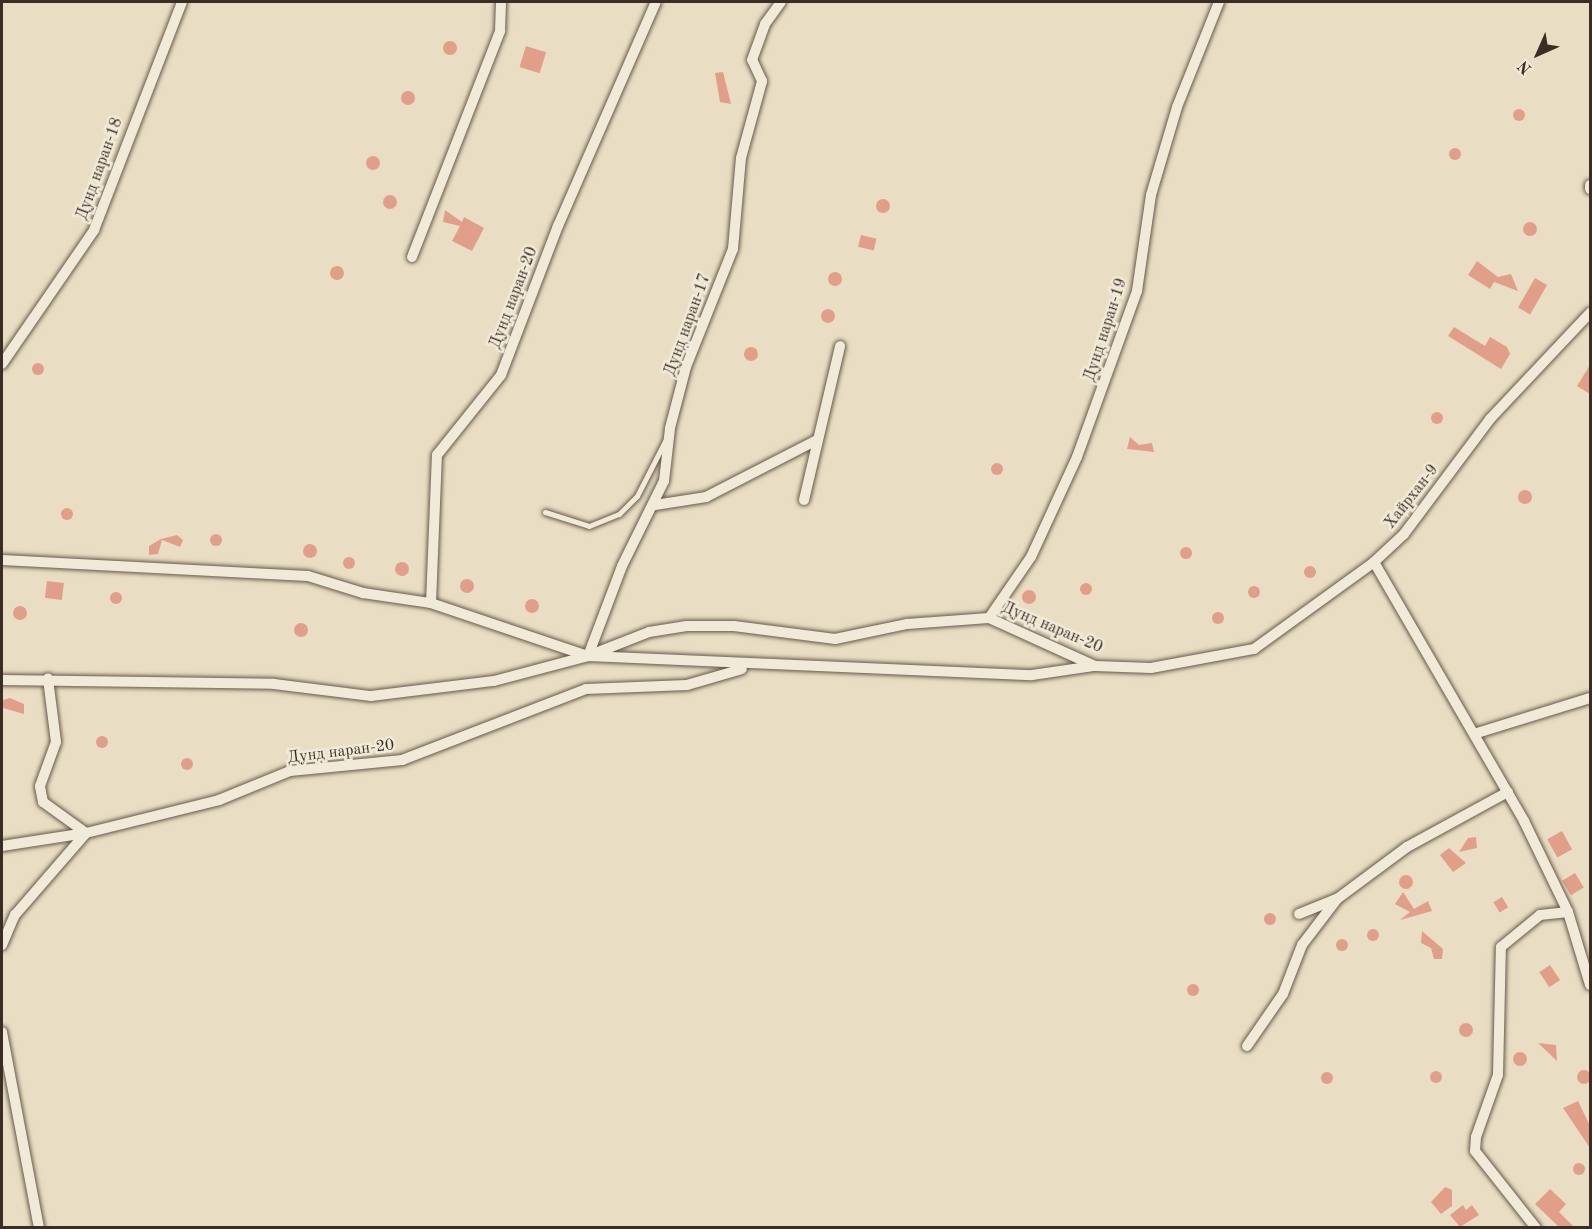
<!DOCTYPE html>
<meta charset="utf-8">
<style>
body{margin:0}
#map{position:relative;width:1592px;height:1229px;overflow:hidden;background:#e9dec3;font-family:"Old Standard TT",serif}
div>[style]{position:absolute}
[style*='--x']{left:calc(var(--x)*1px);top:calc(var(--y)*1px);width:calc(var(--w)*1px);rotate:calc(var(--a)*1deg)}
.building>*{inset:0;background:#e19f89;transform-origin:0 0}
.round{border-radius:50%}
.roads{filter:drop-shadow(0 0 2px #67594c) drop-shadow(0 0 2px #67594c)}
.lane>*{height:5px;margin:-2.5px;padding:0 2.5px;transform-origin:2.5px;border-radius:2.5px;background:#f1ead8}
.street>*{height:10px;margin:-5px;padding:0 5px;transform-origin:5px;border-radius:5px;background:#f1ead8}
span{translate:-50% -50%;white-space:nowrap;text-align:center;line-height:1.15;-webkit-text-stroke:5px #f1ead8;paint-order:stroke}
.street-label{font-size:16px;color:#3c2d24}
.frame{position:absolute;inset:0;border:3px solid #3c2d24;pointer-events:none}
.north{position:absolute;left:1508px;top:24px;width:60px;height:60px;-webkit-text-stroke:4px #f1ead8;paint-order:stroke;rotate:225deg;font-size:16px;font-weight:700;line-height:24px;text-align:center;color:#3c2d24}
.north::after{content:'';display:block;margin:auto;width:21px;height:27px;background:#3c2d24;clip-path:polygon(50% 0,100% 100%,50% 72%,0 100%)}
</style>
<div id="map">
<div class="building">
<i class="round" style="left:443px;top:41px;width:14px;height:14px"></i>
<i style="left:526px;top:46px;width:21px;height:22px;rotate:17deg"></i>
<i style="clip-path:polygon(723px 72px,731px 104px,720px 102px,715px 73px)"></i>
<i class="round" style="left:401px;top:91px;width:14px;height:14px"></i>
<i class="round" style="left:1513px;top:109px;width:12px;height:12px"></i>
<i class="round" style="left:1449px;top:148px;width:12px;height:12px"></i>
<i class="round" style="left:366px;top:156px;width:14px;height:14px"></i>
<i class="round" style="left:383px;top:195px;width:14px;height:14px"></i>
<i class="round" style="left:876px;top:199px;width:14px;height:14px"></i>
<i style="clip-path:polygon(445px 210px,462px 222px,464px 217px,484px 228px,472px 251px,452px 241px,460px 226px,443px 222px)"></i>
<i class="round" style="left:1523px;top:222px;width:14px;height:14px"></i>
<i style="left:861px;top:235px;width:16px;height:12px;rotate:14deg"></i>
<i style="clip-path:polygon(1477px 261px,1498px 277px,1511px 274px,1518px 291px,1494px 282px,1490px 289px,1468px 275px)"></i>
<i class="round" style="left:330px;top:266px;width:14px;height:14px"></i>
<i class="round" style="left:828px;top:272px;width:14px;height:14px"></i>
<i style="left:1535px;top:278px;width:14px;height:34px;rotate:30deg"></i>
<i class="round" style="left:821px;top:309px;width:14px;height:14px"></i>
<i style="clip-path:polygon(1454px 327px,1485px 346px,1490px 337px,1507px 347px,1510px 354px,1501px 369px,1448px 336px)"></i>
<i class="round" style="left:744px;top:347px;width:14px;height:14px"></i>
<i class="round" style="left:32px;top:363px;width:12px;height:12px"></i>
<i style="clip-path:polygon(1590px 365px,1590px 394px,1577px 386px)"></i>
<i class="round" style="left:1431px;top:412px;width:12px;height:12px"></i>
<i style="clip-path:polygon(1130px 437px,1139px 445px,1152px 443px,1154px 452px,1127px 449px)"></i>
<i class="round" style="left:991px;top:463px;width:12px;height:12px"></i>
<i class="round" style="left:1518px;top:490px;width:14px;height:14px"></i>
<i class="round" style="left:61px;top:508px;width:12px;height:12px"></i>
<i class="round" style="left:210px;top:534px;width:12px;height:12px"></i>
<i style="clip-path:polygon(177px 535px,183px 540px,180px 547px,162px 540px,158px 554px,149px 555px,149px 546px,161px 539px)"></i>
<i class="round" style="left:303px;top:544px;width:14px;height:14px"></i>
<i class="round" style="left:1180px;top:547px;width:12px;height:12px"></i>
<i class="round" style="left:343px;top:557px;width:12px;height:12px"></i>
<i class="round" style="left:395px;top:562px;width:14px;height:14px"></i>
<i class="round" style="left:1304px;top:566px;width:12px;height:12px"></i>
<i class="round" style="left:460px;top:579px;width:14px;height:14px"></i>
<i style="left:47px;top:581px;width:17px;height:17px;rotate:7deg"></i>
<i class="round" style="left:1080px;top:583px;width:12px;height:12px"></i>
<i class="round" style="left:1248px;top:586px;width:12px;height:12px"></i>
<i class="round" style="left:1022px;top:590px;width:14px;height:14px"></i>
<i class="round" style="left:110px;top:592px;width:12px;height:12px"></i>
<i class="round" style="left:525px;top:599px;width:14px;height:14px"></i>
<i class="round" style="left:13px;top:606px;width:14px;height:14px"></i>
<i class="round" style="left:1212px;top:612px;width:12px;height:12px"></i>
<i class="round" style="left:294px;top:623px;width:14px;height:14px"></i>
<i style="clip-path:polygon(10px 698px,24px 704px,24px 714px,3px 708px,3px 700px)"></i>
<i class="round" style="left:96px;top:736px;width:12px;height:12px"></i>
<i class="round" style="left:181px;top:758px;width:12px;height:12px"></i>
<i style="left:1562px;top:831px;width:21px;height:17px;rotate:61deg"></i>
<i style="clip-path:polygon(1476px 837px,1477px 848px,1459px 852px,1468px 838px)"></i>
<i style="clip-path:polygon(1449px 848px,1466px 863px,1453px 872px,1440px 855px)"></i>
<i style="left:1575px;top:873px;width:17px;height:15px;rotate:59deg"></i>
<i class="round" style="left:1399px;top:875px;width:14px;height:14px"></i>
<i style="clip-path:polygon(1403px 892px,1414px 909px,1428px 901px,1432px 911px,1400px 920px,1410px 912px,1395px 904px)"></i>
<i style="left:1502px;top:897px;width:12px;height:10px;rotate:59deg"></i>
<i class="round" style="left:1264px;top:913px;width:12px;height:12px"></i>
<i class="round" style="left:1367px;top:929px;width:12px;height:12px"></i>
<i style="clip-path:polygon(1422px 931px,1443px 949px,1442px 959px,1434px 959px,1431px 948px,1421px 943px)"></i>
<i class="round" style="left:1336px;top:939px;width:12px;height:12px"></i>
<i style="left:1550px;top:965px;width:18px;height:13px;rotate:56deg"></i>
<i class="round" style="left:1187px;top:984px;width:12px;height:12px"></i>
<i class="round" style="left:1459px;top:1023px;width:14px;height:14px"></i>
<i style="clip-path:polygon(1538px 1043px,1556px 1045px,1557px 1061px)"></i>
<i class="round" style="left:1513px;top:1052px;width:14px;height:14px"></i>
<i class="round" style="left:1577px;top:1070px;width:14px;height:14px"></i>
<i class="round" style="left:1430px;top:1071px;width:12px;height:12px"></i>
<i class="round" style="left:1321px;top:1072px;width:12px;height:12px"></i>
<i style="clip-path:polygon(1578px 1101px,1590px 1126px,1590px 1148px,1563px 1108px)"></i>
<i class="round" style="left:1573px;top:1163px;width:12px;height:12px"></i>
<i style="clip-path:polygon(1445px 1187px,1452px 1190px,1452px 1206px,1441px 1214px,1431px 1202px)"></i>
<i style="clip-path:polygon(1550px 1189px,1566px 1204px,1559px 1212px,1574px 1227px,1559px 1227px,1535px 1204px)"></i>
<i style="clip-path:polygon(1463px 1205px,1466px 1210px,1472px 1205px,1479px 1215px,1460px 1227px,1450px 1215px)"></i>
</div>
<div class="roads">
<div class="lane">
<i style="--x:545;--y:512;--w:46;--a:17.7"></i>
<i style="--x:589;--y:526;--w:32;--a:-22"></i>
<i style="--x:619;--y:514;--w:25;--a:-45"></i>
<i style="--x:637;--y:496;--w:62;--a:-63"></i>
</div>
<div class="street">
<i style="--x:1590;--y:185;--w:4;--a:90"></i>
<i style="--x:412;--y:257;--w:243;--a:-68.7"></i>
<i style="--x:500;--y:31;--w:29;--a:-88"></i>
<i style="--x:2;--y:364;--w:163;--a:-55.5"></i>
<i style="--x:94;--y:230;--w:244;--a:-68.9"></i>
<i style="--x:804;--y:500;--w:158;--a:-76.8"></i>
<i style="--x:655;--y:505;--w:52;--a:-8.9"></i>
<i style="--x:706;--y:497;--w:125;--a:-27.2"></i>
<i style="--x:2;--y:560;--w:306;--a:3"></i>
<i style="--x:308;--y:576;--w:58;--a:17.2"></i>
<i style="--x:363;--y:593;--w:69;--a:8.4"></i>
<i style="--x:431;--y:603;--w:166;--a:18.7"></i>
<i style="--x:588;--y:656;--w:444;--a:2.5"></i>
<i style="--x:1032;--y:675;--w:63;--a:-8.3"></i>
<i style="--x:1374;--y:562;--w:299;--a:59.9"></i>
<i style="--x:1524;--y:821;--w:101;--a:64.2"></i>
<i style="--x:1568;--y:912;--w:76;--a:73.2"></i>
<i style="--x:431;--y:603;--w:148;--a:-87.7"></i>
<i style="--x:437;--y:455;--w:102;--a:-51.3"></i>
<i style="--x:501;--y:375;--w:160;--a:-69.1"></i>
<i style="--x:558;--y:226;--w:244;--a:-66.4"></i>
<i style="--x:989;--y:618;--w:74;--a:-55.5"></i>
<i style="--x:1031;--y:557;--w:110;--a:-65.3"></i>
<i style="--x:1077;--y:457;--w:177;--a:-70.1"></i>
<i style="--x:1137;--y:291;--w:97;--a:-81.7"></i>
<i style="--x:1151;--y:195;--w:92;--a:-73.5"></i>
<i style="--x:1177;--y:107;--w:113;--a:-68.2"></i>
<i style="--x:588;--y:656;--w:96;--a:-69.3"></i>
<i style="--x:622;--y:566;--w:95;--a:-63.7"></i>
<i style="--x:664;--y:481;--w:53;--a:-83.5"></i>
<i style="--x:670;--y:428;--w:63;--a:-75.3"></i>
<i style="--x:686;--y:367;--w:127;--a:-68.3"></i>
<i style="--x:733;--y:249;--w:91;--a:-85"></i>
<i style="--x:741;--y:158;--w:80;--a:-74.7"></i>
<i style="--x:762;--y:81;--w:23;--a:-115"></i>
<i style="--x:752;--y:60;--w:38;--a:-70"></i>
<i style="--x:765;--y:24;--w:27;--a:-54"></i>
<i style="--x:2;--y:680;--w:272;--a:0.8"></i>
<i style="--x:274;--y:684;--w:98;--a:7.1"></i>
<i style="--x:371;--y:696;--w:124;--a:-7"></i>
<i style="--x:494;--y:681;--w:97;--a:-14.9"></i>
<i style="--x:588;--y:656;--w:66;--a:-21.5"></i>
<i style="--x:649;--y:632;--w:38;--a:-9"></i>
<i style="--x:687;--y:626;--w:47;--a:0"></i>
<i style="--x:734;--y:626;--w:102;--a:7.3"></i>
<i style="--x:835;--y:639;--w:74;--a:-11.8"></i>
<i style="--x:907;--y:624;--w:82;--a:-4.2"></i>
<i style="--x:989;--y:618;--w:116;--a:24.4"></i>
<i style="--x:1095;--y:666;--w:56;--a:2"></i>
<i style="--x:1151;--y:668;--w:105;--a:-10.5"></i>
<i style="--x:1254;--y:649;--w:148;--a:-35.9"></i>
<i style="--x:1374;--y:562;--w:41;--a:-43"></i>
<i style="--x:1404;--y:534;--w:144;--a:-53.2"></i>
<i style="--x:1490;--y:419;--w:146;--a:-46.7"></i>
<i style="--x:1477;--y:733;--w:118;--a:-17.2"></i>
<i style="--x:2;--y:846;--w:85;--a:-8.8"></i>
<i style="--x:86;--y:833;--w:137;--a:-13.9"></i>
<i style="--x:219;--y:800;--w:77;--a:-22.2"></i>
<i style="--x:290;--y:771;--w:113;--a:-5.6"></i>
<i style="--x:402;--y:760;--w:197;--a:-21.1"></i>
<i style="--x:586;--y:689;--w:101;--a:-2.3"></i>
<i style="--x:687;--y:685;--w:57;--a:-16.2"></i>
<i style="--x:1299;--y:914;--w:40;--a:-22"></i>
<i style="--x:2;--y:945;--w:33;--a:-67"></i>
<i style="--x:15;--y:915;--w:108;--a:-49.1"></i>
<i style="--x:86;--y:833;--w:53;--a:-144.2"></i>
<i style="--x:43;--y:802;--w:16;--a:-101"></i>
<i style="--x:40;--y:786;--w:47;--a:-70"></i>
<i style="--x:56;--y:742;--w:64;--a:-97.2"></i>
<i style="--x:2;--y:1032;--w:199;--a:79.3"></i>
<i style="--x:1247;--y:1046;--w:63;--a:-55.3"></i>
<i style="--x:1283;--y:994;--w:53;--a:-68.8"></i>
<i style="--x:1302;--y:945;--w:58;--a:-52.7"></i>
<i style="--x:1337;--y:899;--w:87;--a:-36.6"></i>
<i style="--x:1407;--y:847;--w:115;--a:-28.6"></i>
<i style="--x:1536;--y:1228;--w:98;--a:-128.4"></i>
<i style="--x:1475;--y:1151;--w:14;--a:-86"></i>
<i style="--x:1476;--y:1137;--w:66;--a:-70.5"></i>
<i style="--x:1498;--y:1075;--w:128;--a:-88.7"></i>
<i style="--x:1501;--y:947;--w:50;--a:-39.4"></i>
<i style="--x:1540;--y:915;--w:28;--a:-6"></i>
</div>
</div>
<div class="street-label">
<span style="left:100px;top:169px;rotate:-70deg">Дунд наран-18</span>
<span style="left:514px;top:298px;rotate:-69deg">Дунд наран-20</span>
<span style="left:688px;top:325px;rotate:-70deg">Дунд наран-17</span>
<span style="left:1106px;top:330px;rotate:-72deg">Дунд наран-19</span>
<span style="left:1412px;top:497px;rotate:-52deg">Хайрхан-9</span>
<span style="left:1052px;top:628px;rotate:23deg">Дунд наран-20</span>
<span style="left:341px;top:752px;rotate:-7deg">Дунд наран-20</span>
</div>
<div class="frame"></div>
<div class="north">N</div>
</div>
